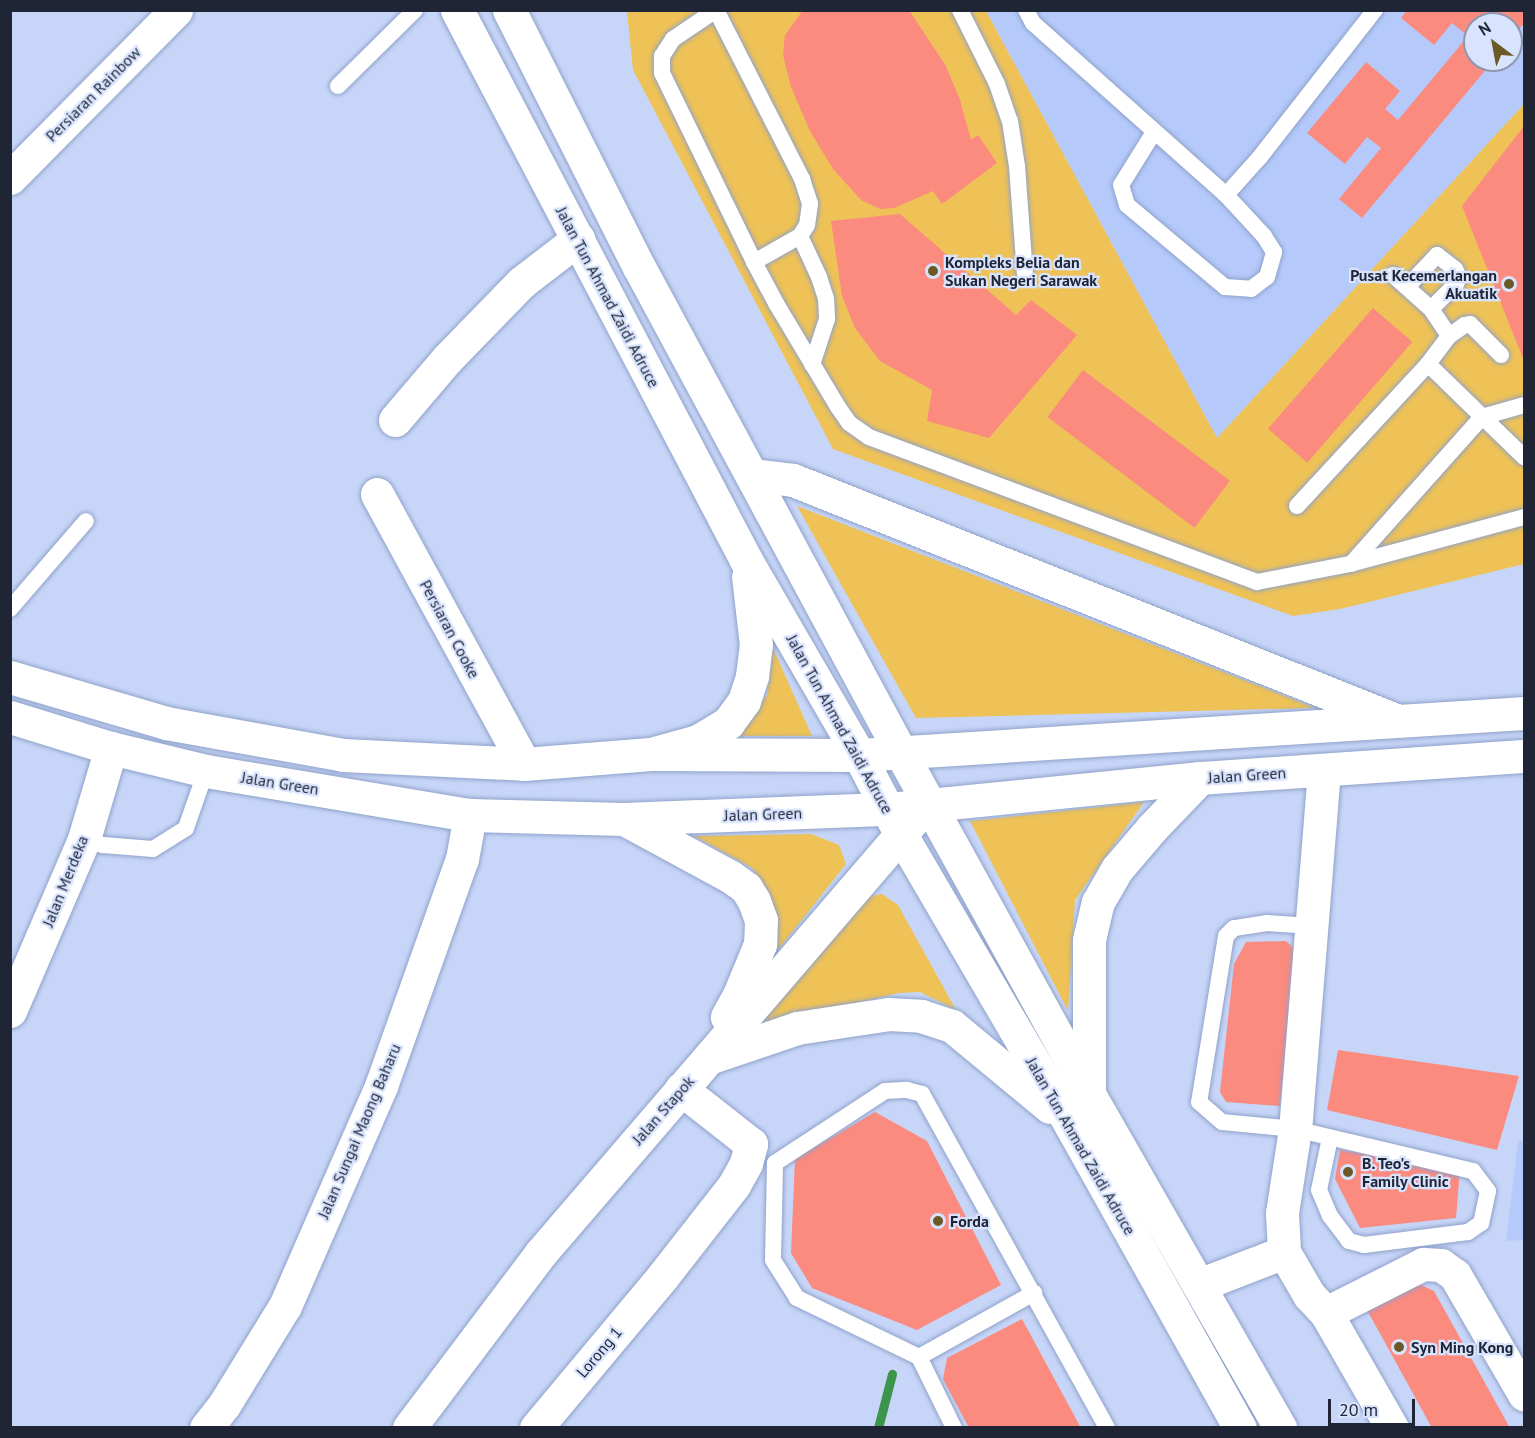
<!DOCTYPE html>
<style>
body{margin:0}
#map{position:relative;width:1535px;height:1438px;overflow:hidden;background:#c7d6f8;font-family:"PT Sans",sans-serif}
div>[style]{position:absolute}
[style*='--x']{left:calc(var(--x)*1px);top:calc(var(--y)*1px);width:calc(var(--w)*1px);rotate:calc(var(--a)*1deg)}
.built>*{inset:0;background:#b5cafb}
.green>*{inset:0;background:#eec256}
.stream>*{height:9px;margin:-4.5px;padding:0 4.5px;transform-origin:4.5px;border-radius:4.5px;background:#3d954b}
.building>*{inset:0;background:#fb8a7f;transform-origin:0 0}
.roads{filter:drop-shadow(0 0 2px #90a2ca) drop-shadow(0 0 2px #90a2ca)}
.lane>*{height:16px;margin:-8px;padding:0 8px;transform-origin:8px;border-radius:8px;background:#fff}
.street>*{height:33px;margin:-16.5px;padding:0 16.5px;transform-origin:16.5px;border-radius:16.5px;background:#fff}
.secondary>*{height:33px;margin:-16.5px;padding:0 16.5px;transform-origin:16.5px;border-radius:16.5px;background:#fff}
.primary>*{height:33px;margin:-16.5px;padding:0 16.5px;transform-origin:16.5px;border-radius:16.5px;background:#fff}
.dots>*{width:16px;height:16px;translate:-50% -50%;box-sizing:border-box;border:3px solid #d8e3fd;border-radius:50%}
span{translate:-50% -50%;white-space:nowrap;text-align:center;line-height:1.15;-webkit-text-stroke:4.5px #d8e3fd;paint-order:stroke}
.street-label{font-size:16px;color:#1f2535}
.poi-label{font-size:16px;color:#1f2535;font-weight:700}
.left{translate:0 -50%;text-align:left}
.right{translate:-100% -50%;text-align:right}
.frame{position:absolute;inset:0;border:12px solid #1f2535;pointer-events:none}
.north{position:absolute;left:1463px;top:12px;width:60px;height:60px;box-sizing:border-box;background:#d8e3fd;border:2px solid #8e97ad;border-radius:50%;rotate:328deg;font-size:16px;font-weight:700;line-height:24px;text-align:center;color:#1f2535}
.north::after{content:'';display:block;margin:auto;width:21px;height:27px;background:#6d5827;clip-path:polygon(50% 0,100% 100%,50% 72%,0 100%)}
.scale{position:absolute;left:1328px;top:1399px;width:87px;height:27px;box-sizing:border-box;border:3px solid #1f2535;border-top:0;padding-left:8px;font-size:18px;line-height:21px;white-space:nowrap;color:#1f2535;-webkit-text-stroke:4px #d8e3fd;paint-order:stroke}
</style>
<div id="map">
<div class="built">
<i style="clip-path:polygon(evenodd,986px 11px,1524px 11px,1524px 104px,1217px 438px,986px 11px,1475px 24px,1511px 24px,1511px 60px,1475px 60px,1475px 24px)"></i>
<i style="clip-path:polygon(1518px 1141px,1524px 1141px,1524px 1240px,1506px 1241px)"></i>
</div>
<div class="green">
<i style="clip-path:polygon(631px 10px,986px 11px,1217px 438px,1524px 104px,1524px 564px,1340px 609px,1293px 616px,833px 449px,633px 70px,627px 12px)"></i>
<i style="clip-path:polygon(797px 506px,1316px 708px,916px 718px)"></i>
<i style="clip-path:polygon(773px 648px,812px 736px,734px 736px,767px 695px)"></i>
<i style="clip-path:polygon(1144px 802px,1075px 900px,1068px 1011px,970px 821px)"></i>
<i style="clip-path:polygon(811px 834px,839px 845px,846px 864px,771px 959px,764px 886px,752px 868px,694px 836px)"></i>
<i style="clip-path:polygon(882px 894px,898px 905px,956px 1010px,920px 992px,899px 993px,739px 1030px,856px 899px)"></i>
</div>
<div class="stream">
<i style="--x:878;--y:1428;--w:56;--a:-75.5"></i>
</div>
<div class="building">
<i style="clip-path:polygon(803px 10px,909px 10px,946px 66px,960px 100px,971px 140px,978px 135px,997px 163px,942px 204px,933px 191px,894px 208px,880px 209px,861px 200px,833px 169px,810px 131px,791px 87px,783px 55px,785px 35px)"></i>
<i style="clip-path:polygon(1407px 10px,1486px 10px,1489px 13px,1490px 10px,1524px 10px,1524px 23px,1511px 39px,1511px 24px,1475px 24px,1475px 60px,1494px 60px,1362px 218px,1339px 199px,1381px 148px,1367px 137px,1345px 164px,1307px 133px,1366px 62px,1400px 91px,1385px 109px,1398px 120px,1468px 36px,1452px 23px,1434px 45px,1401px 18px)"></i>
<i style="clip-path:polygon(1524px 126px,1524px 361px,1462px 206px)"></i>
<i style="clip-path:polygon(900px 214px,1016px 315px,1031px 300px,1077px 335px,989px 438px,927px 421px,932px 390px,880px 361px,855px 328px,842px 296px,831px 221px)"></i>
<i style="left:1373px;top:308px;width:52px;height:160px;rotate:41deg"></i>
<i style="left:1083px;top:370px;width:184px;height:59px;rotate:37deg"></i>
<i style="clip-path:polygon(1286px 941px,1295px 949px,1280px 1106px,1226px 1102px,1220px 1092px,1234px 964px,1246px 942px)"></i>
<i style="clip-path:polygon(1338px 1050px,1519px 1076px,1497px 1150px,1327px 1110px)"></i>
<i style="clip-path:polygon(875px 1112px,927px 1141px,1001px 1285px,917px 1330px,812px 1288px,791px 1253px,795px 1159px)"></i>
<i style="clip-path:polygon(1340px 1150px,1460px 1169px,1456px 1218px,1360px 1228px,1335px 1179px)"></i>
<i style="clip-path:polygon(1417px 1283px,1434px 1291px,1510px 1428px,1432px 1428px,1367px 1310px)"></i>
<i style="clip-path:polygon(1022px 1319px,1081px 1428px,969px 1428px,943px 1379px,947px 1358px)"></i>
</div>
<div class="roads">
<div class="lane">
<i style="--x:716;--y:10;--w:52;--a:146"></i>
<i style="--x:673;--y:39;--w:20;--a:123"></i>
<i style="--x:662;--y:56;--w:17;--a:90"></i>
<i style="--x:662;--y:73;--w:210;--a:64"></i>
<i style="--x:754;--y:262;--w:49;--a:61.9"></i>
<i style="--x:777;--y:305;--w:119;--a:59.1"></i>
<i style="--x:838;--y:407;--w:19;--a:55"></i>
<i style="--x:849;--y:423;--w:24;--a:35"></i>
<i style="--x:869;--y:437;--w:414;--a:20.5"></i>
<i style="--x:1257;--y:582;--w:95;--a:-11"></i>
<i style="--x:1350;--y:564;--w:180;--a:-15.1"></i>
<i style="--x:716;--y:10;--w:190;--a:63"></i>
<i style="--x:802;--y:179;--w:26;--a:72"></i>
<i style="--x:810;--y:204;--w:21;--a:98"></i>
<i style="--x:807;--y:225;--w:13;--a:122"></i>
<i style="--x:800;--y:236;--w:53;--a:150.5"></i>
<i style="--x:960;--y:10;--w:83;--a:63.4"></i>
<i style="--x:997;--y:84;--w:39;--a:71"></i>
<i style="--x:1010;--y:121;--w:46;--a:81.2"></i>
<i style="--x:1017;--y:166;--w:108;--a:85.8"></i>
<i style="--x:1026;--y:10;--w:15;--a:62"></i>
<i style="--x:1033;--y:23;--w:259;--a:41.7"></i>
<i style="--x:1226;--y:195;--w:51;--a:-48.2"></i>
<i style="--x:1260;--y:157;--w:187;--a:-52"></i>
<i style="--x:338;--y:86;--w:108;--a:-44.6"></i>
<i style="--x:1154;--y:132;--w:62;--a:121.9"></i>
<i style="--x:1121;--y:185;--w:21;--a:73"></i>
<i style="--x:1127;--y:205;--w:128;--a:39.9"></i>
<i style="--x:1225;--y:287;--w:26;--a:4"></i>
<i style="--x:1251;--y:289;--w:20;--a:-37"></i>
<i style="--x:1267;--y:277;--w:26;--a:-74"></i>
<i style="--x:1274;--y:252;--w:19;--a:-122"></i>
<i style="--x:1264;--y:236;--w:56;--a:-132.8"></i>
<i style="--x:800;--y:236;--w:45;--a:65.1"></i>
<i style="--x:819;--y:277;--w:22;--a:72"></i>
<i style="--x:826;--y:298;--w:21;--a:87"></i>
<i style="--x:827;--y:319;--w:48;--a:108.1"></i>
<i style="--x:1393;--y:275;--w:51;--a:41.8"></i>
<i style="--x:1431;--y:309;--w:32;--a:56"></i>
<i style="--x:1449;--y:336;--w:35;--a:127"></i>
<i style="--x:1407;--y:287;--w:44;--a:-46.8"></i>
<i style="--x:1437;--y:255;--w:23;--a:38"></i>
<i style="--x:1455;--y:269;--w:9;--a:63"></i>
<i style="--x:1459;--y:277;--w:8;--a:113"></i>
<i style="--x:1456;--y:284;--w:35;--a:135"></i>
<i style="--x:1449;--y:336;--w:19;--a:-35"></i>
<i style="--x:1465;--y:325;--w:5;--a:-11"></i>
<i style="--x:1470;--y:324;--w:44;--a:45"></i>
<i style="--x:1297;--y:506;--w:193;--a:-47.3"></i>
<i style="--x:1428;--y:364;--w:134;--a:44.1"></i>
<i style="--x:1351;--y:564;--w:197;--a:-48.3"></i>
<i style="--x:1482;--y:417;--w:44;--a:-15.9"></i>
<i style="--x:10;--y:609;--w:116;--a:-49.2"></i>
<i style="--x:84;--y:839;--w:20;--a:18"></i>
<i style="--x:103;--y:845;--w:50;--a:4.6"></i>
<i style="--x:153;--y:849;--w:39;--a:-32"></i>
<i style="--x:186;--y:828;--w:60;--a:-70.7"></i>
<i style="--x:1311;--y:926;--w:44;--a:-176.1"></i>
<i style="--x:1267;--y:923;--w:33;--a:171"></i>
<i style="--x:1234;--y:928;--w:11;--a:135"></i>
<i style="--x:1226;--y:936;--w:168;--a:99.2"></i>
<i style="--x:1199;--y:1102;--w:30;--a:41"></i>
<i style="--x:1222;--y:1122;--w:73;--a:5.5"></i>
<i style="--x:1295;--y:1129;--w:183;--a:13.3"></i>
<i style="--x:1473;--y:1171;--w:25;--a:53"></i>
<i style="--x:1488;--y:1191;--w:33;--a:102"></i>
<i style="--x:1481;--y:1223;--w:16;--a:145"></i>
<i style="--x:1468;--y:1232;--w:105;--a:172.9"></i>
<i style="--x:1364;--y:1245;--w:16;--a:-165"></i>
<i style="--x:1349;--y:1241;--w:31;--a:-127"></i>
<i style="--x:1330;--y:1216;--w:28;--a:-113"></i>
<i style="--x:1319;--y:1190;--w:53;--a:-78.1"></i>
<i style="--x:919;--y:1357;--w:132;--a:-29.1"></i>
<i style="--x:954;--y:1428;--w:79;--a:-116.2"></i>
<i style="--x:919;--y:1357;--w:136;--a:-154.2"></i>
<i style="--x:797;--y:1298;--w:45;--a:-122.3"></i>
<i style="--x:773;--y:1260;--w:97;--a:-88.8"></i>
<i style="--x:775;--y:1163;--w:131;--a:-33.2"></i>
<i style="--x:885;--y:1091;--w:22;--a:-3"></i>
<i style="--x:907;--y:1090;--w:16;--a:15"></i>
<i style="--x:922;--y:1094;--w:382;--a:61"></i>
</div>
<div class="street">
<i style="--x:10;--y:178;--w:236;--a:-45.3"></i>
<i style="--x:395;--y:420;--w:80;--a:-49.6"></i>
<i style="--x:447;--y:359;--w:107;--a:-45.8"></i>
<i style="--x:522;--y:282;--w:71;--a:-37.5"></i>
<i style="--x:377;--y:494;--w:307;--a:61.4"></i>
<i style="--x:1324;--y:770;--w:360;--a:94.6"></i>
<i style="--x:1295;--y:1129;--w:85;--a:98.8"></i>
<i style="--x:1282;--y:1213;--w:39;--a:87"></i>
<i style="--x:1284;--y:1252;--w:50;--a:59.8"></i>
<i style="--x:1309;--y:1295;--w:25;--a:47"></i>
<i style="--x:1326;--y:1313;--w:133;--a:60.1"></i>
<i style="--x:10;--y:1011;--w:187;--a:-66.7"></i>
<i style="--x:84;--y:839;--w:95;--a:-73.5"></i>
<i style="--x:1199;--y:1285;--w:91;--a:-21.2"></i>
<i style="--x:1326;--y:1313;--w:109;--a:-26.8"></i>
<i style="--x:1423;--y:1264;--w:18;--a:3"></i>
<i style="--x:1441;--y:1265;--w:17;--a:36"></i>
<i style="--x:1455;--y:1275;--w:138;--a:59.9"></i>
<i style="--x:206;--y:1428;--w:29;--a:-52"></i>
<i style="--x:224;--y:1405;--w:116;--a:-58.4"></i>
<i style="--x:285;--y:1306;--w:240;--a:-66.4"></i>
<i style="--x:381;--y:1086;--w:241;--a:-70.4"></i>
<i style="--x:462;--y:859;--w:45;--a:-79.7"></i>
<i style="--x:536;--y:1428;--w:198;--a:-50.1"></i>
<i style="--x:663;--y:1276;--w:115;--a:-52"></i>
<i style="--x:734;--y:1185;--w:25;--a:-61"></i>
<i style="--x:746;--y:1163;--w:20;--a:-75"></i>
<i style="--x:751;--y:1144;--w:89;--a:-141.8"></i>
</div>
<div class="secondary">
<i style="--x:10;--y:677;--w:163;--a:16.4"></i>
<i style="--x:166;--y:723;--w:180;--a:10.2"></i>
<i style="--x:343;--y:755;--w:181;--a:2.8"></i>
<i style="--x:524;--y:764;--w:127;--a:-4.5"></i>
<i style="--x:651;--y:754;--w:208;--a:0.3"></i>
<i style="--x:859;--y:755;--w:666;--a:-3.61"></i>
<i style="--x:10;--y:717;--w:106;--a:17.1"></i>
<i style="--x:111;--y:748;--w:98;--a:13.6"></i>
<i style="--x:206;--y:771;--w:268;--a:9.5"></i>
<i style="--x:470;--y:815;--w:153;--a:1.5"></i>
<i style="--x:623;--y:819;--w:266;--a:-2.2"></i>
<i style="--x:889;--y:809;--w:313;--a:-5.7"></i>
<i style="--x:1200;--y:778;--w:325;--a:-3.9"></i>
<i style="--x:626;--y:820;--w:119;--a:28.5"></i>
<i style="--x:731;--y:877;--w:19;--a:36"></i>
<i style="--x:746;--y:888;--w:15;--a:58"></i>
<i style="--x:754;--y:901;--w:20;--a:70"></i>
<i style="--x:761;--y:920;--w:24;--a:92"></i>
<i style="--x:760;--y:944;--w:55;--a:112.4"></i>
<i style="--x:739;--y:995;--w:25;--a:119"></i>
<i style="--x:409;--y:1428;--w:218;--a:-53"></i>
<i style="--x:540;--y:1254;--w:581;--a:-49.32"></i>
</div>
<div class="primary">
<i style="--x:457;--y:10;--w:621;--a:62.28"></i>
<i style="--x:746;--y:560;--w:225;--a:59.9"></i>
<i style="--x:859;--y:755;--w:88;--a:62.3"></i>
<i style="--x:900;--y:833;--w:337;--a:59.7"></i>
<i style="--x:1070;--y:1124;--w:348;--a:60.8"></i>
<i style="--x:509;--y:10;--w:288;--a:63.2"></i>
<i style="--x:639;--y:267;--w:552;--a:61.67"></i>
<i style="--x:901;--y:753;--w:389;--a:61.1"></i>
<i style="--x:1089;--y:1094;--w:385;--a:60.2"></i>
<i style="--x:753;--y:475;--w:40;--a:7.1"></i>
<i style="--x:793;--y:480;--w:649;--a:21.7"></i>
<i style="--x:651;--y:754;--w:49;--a:-15.5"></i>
<i style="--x:698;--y:741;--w:35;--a:-31"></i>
<i style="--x:728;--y:723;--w:27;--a:-54"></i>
<i style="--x:744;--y:701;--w:26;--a:-72"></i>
<i style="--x:752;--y:676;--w:31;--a:-83"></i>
<i style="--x:756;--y:645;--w:69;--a:-96.6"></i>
<i style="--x:709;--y:1058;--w:93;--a:-18.8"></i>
<i style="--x:797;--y:1028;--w:92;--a:-8.7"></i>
<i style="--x:888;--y:1014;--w:33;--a:3"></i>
<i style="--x:921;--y:1016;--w:33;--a:18"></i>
<i style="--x:952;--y:1026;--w:127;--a:39.6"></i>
<i style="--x:1089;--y:1091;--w:151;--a:-90"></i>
<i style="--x:1089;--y:940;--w:39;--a:-77"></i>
<i style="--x:1098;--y:902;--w:38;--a:-60"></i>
<i style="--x:1117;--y:869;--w:54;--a:-49.5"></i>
<i style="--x:1152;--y:828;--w:69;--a:-46.2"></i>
</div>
</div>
<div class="dots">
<i style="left:933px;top:271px;background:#6d5827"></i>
<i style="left:1509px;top:284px;background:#6d5827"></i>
<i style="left:1348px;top:1172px;background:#6d5827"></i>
<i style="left:938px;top:1221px;background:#6d5827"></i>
<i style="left:1399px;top:1347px;background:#6d5827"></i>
</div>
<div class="street-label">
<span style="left:93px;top:94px;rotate:-45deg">Persiaran Rainbow</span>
<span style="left:608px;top:297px;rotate:62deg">Jalan Tun Ahmad Zaidi Adruce</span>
<span style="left:450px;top:629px;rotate:62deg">Persiaran Cooke</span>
<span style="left:840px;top:724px;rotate:61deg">Jalan Tun Ahmad Zaidi Adruce</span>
<span style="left:1247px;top:775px;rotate:-4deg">Jalan Green</span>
<span style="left:280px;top:783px;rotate:9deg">Jalan Green</span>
<span style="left:763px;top:814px;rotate:-2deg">Jalan Green</span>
<span style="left:65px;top:881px;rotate:-68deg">Jalan Merdeka</span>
<span style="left:663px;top:1110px;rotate:-49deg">Jalan Stapok</span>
<span style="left:359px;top:1131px;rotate:-67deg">Jalan Sungai Maong Baharu</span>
<span style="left:1081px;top:1146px;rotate:60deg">Jalan Tun Ahmad Zaidi Adruce</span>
<span style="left:599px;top:1352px;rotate:-50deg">Lorong 1</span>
</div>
<div class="poi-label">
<span class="left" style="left:945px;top:271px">Kompleks Belia dan<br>Sukan Negeri Sarawak</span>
<span class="right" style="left:1497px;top:284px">Pusat Kecemerlangan<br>Akuatik</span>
<span class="left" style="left:1362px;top:1172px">B. Teo's<br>Family Clinic</span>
<span class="left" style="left:950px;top:1221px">Forda</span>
<span class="left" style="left:1411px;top:1347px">Syn Ming Kong</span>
</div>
<div class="frame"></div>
<div class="north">N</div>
<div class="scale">20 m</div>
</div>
